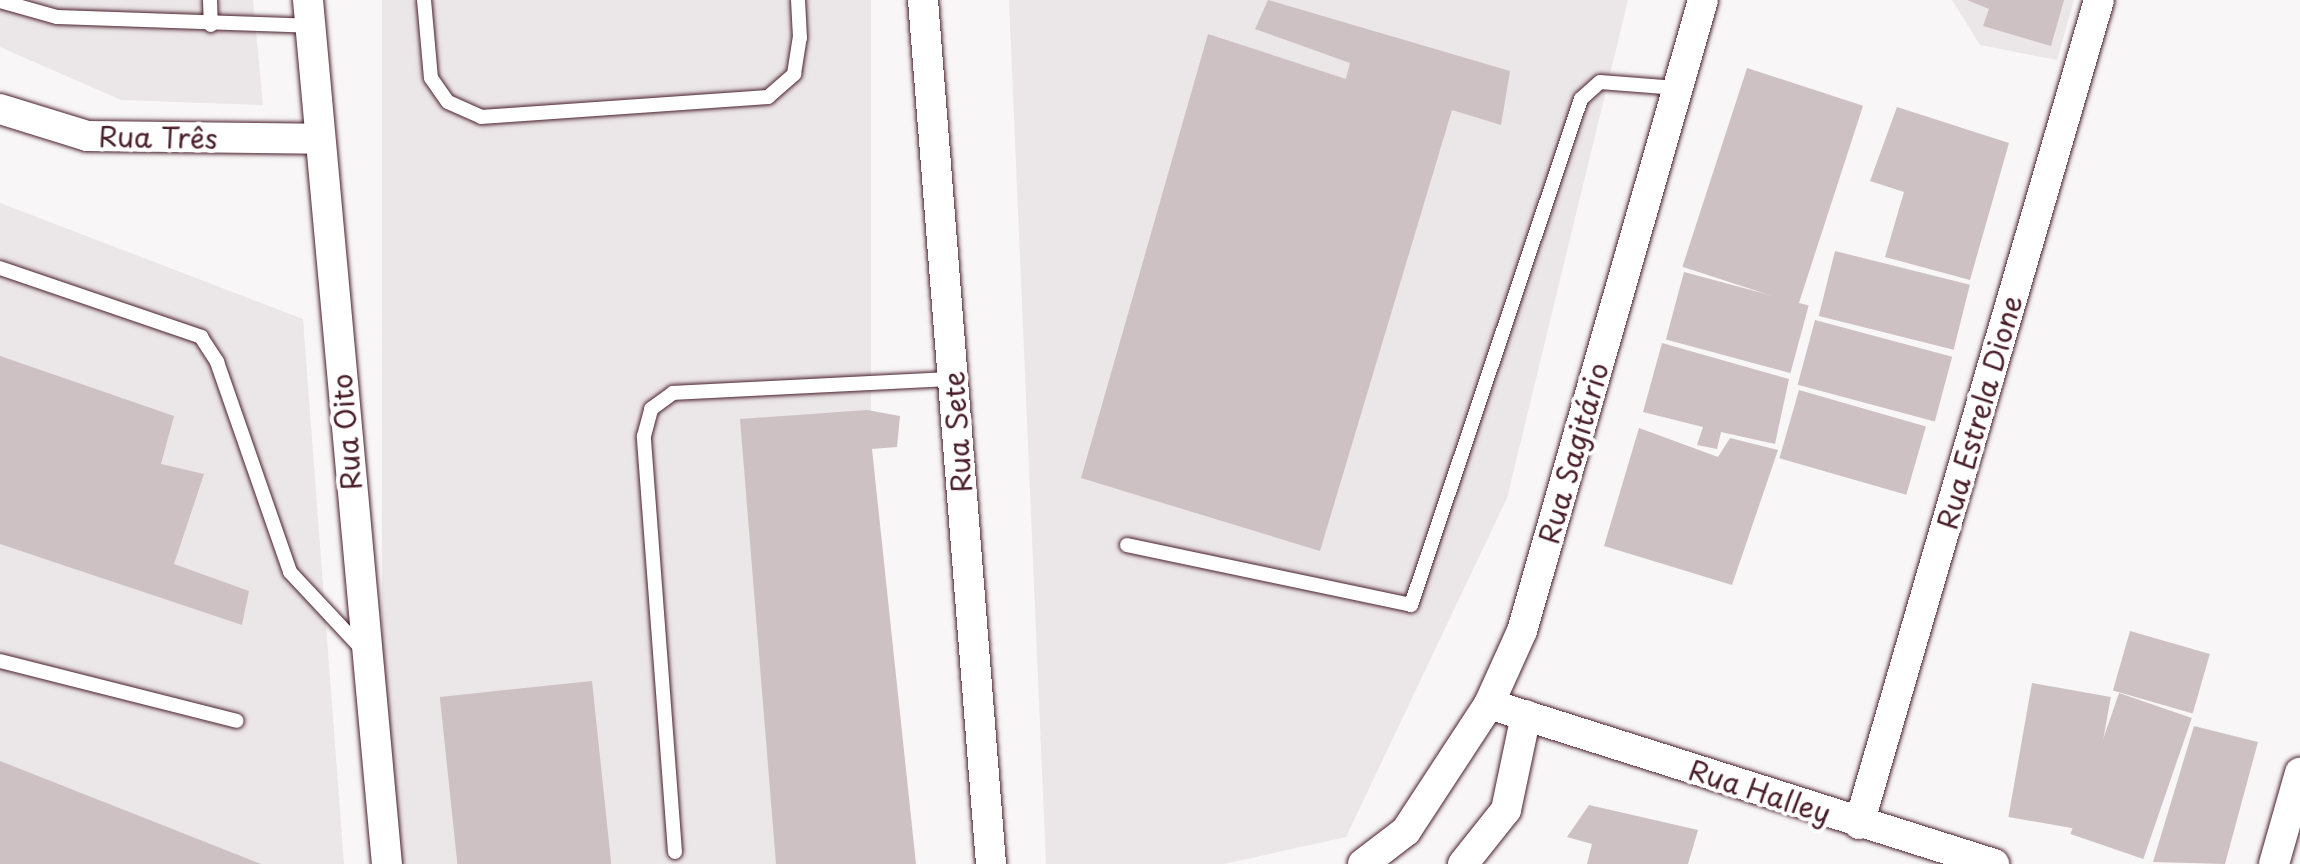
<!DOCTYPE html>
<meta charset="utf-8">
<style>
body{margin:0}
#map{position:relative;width:2300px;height:864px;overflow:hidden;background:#f8f6f7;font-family:"Playpen Sans",sans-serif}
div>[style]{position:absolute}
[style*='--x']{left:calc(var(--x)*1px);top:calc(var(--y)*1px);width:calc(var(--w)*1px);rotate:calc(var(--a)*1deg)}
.built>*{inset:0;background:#ebe6e8;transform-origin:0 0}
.building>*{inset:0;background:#cdc1c4;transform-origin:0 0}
.roads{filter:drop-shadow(0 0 2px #4a1f2b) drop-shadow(0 0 2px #4a1f2b)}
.lane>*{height:14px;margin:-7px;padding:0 7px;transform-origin:7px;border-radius:7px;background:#fff}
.street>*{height:30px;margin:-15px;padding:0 15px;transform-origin:15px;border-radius:15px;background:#fff}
span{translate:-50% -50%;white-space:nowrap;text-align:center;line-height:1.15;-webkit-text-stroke:8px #fff;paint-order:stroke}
.street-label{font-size:28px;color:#4a1f2b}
</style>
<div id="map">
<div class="built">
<i style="clip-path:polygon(0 0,253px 0,263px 105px,121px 100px,0 47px)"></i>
<i style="left:382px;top:0;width:489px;height:865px"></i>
<i style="clip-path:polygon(1009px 0,1628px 0,1507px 498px,1346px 837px,1224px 864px,1046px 864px)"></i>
<i style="clip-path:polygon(1952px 0,2074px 0,2057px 60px,1980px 45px)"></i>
<i style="clip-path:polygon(0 203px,303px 319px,344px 864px,0 864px)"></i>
</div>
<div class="building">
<i style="clip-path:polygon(1268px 0,1510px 71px,1501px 125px,1452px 110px,1320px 551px,1081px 478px,1208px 34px,1346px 79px,1350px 63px,1255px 29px)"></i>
<i style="clip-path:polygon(1967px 0,2064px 0,2051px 46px,1983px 26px,1989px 9px)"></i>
<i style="left:1747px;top:68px;width:122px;height:209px;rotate:18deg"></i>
<i style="clip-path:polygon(1897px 107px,2009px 143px,1970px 280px,1885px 257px,1904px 192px,1870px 181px)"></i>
<i style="left:1835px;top:251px;width:139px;height:67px;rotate:14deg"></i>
<i style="left:1684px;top:272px;width:129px;height:70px;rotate:15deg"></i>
<i style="left:1815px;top:320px;width:142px;height:67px;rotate:15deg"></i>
<i style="clip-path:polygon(1662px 343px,1789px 379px,1775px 444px,1721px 432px,1717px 449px,1697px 445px,1703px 427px,1643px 412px)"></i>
<i style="clip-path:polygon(0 356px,174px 416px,161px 464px,204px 474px,174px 564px,249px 591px,242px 625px,0 544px)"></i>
<i style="left:1799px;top:390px;width:132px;height:71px;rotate:16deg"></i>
<i style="clip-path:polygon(867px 410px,900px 416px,897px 447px,872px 449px,916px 864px,776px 864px,740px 419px)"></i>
<i style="clip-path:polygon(1639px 428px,1718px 457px,1730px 438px,1778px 450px,1732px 585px,1604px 546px)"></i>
<i style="left:2130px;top:631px;width:83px;height:62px;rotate:16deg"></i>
<i style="left:592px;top:681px;width:184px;height:153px;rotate:84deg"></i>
<i style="left:2032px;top:683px;width:80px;height:136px;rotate:10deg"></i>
<i style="left:2119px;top:693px;width:77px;height:149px;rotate:19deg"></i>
<i style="clip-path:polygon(2194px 726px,2258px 742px,2225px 864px,2153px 862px)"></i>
<i style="clip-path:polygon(0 761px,261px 864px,0 864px)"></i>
<i style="clip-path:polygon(1589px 805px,1698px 830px,1688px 864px,1587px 864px,1592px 844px,1567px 837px)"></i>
</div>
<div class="roads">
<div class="lane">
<i style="--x:210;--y:0;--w:25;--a:88"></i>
<i style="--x:424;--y:0;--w:78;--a:84.9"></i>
<i style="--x:431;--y:78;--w:29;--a:55"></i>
<i style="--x:448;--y:102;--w:36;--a:24"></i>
<i style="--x:481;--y:117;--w:288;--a:-4"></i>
<i style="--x:768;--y:97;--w:35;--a:-41"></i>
<i style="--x:794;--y:74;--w:36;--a:-81"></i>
<i style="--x:800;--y:38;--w:38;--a:-93"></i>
<i style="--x:0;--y:1;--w:59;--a:15.7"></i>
<i style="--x:57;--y:17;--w:253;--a:2"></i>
<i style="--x:0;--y:268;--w:213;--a:18.9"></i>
<i style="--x:201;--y:337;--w:30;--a:57"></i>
<i style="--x:217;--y:362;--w:222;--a:70.8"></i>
<i style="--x:290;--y:572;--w:105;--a:46.9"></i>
<i style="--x:1127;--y:545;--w:290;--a:11.9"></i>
<i style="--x:1411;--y:605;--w:534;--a:-71.43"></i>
<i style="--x:1581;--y:99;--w:25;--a:-42"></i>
<i style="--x:1600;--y:82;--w:77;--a:4.5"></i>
<i style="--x:0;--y:661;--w:244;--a:14.2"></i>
<i style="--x:675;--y:852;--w:417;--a:-94.3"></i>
<i style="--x:644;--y:436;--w:28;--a:-75"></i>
<i style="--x:651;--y:409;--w:27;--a:-36"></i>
<i style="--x:673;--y:393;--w:280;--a:-2.9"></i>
</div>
<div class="street">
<i style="--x:308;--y:0;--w:868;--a:84.78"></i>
<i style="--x:923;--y:0;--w:867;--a:85.5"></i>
<i style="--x:0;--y:109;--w:91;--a:17.2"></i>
<i style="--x:87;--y:136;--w:233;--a:0.7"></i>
<i style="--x:1489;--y:704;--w:530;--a:17.58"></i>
<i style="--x:1859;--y:824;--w:858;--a:-73.76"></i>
<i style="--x:1363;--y:864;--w:54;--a:-37.5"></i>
<i style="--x:1406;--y:831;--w:152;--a:-56.8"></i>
<i style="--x:1489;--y:704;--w:80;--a:-65.7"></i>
<i style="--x:1522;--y:631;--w:656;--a:-73.99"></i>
<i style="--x:1463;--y:864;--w:69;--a:-51.5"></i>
<i style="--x:1506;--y:810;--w:97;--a:-78.1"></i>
<i style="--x:2274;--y:864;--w:95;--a:-74.1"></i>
</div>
</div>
<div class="street-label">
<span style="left:158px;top:137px;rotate:1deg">Rua Três</span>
<span style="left:1979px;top:412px;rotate:-74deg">Rua Estrela Dione</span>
<span style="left:346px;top:432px;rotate:-95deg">Rua Oito</span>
<span style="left:957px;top:432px;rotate:-94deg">Rua Sete</span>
<span style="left:1573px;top:453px;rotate:-74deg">Rua Sagitário</span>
<span style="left:1760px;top:791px;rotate:18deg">Rua Halley</span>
</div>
</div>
